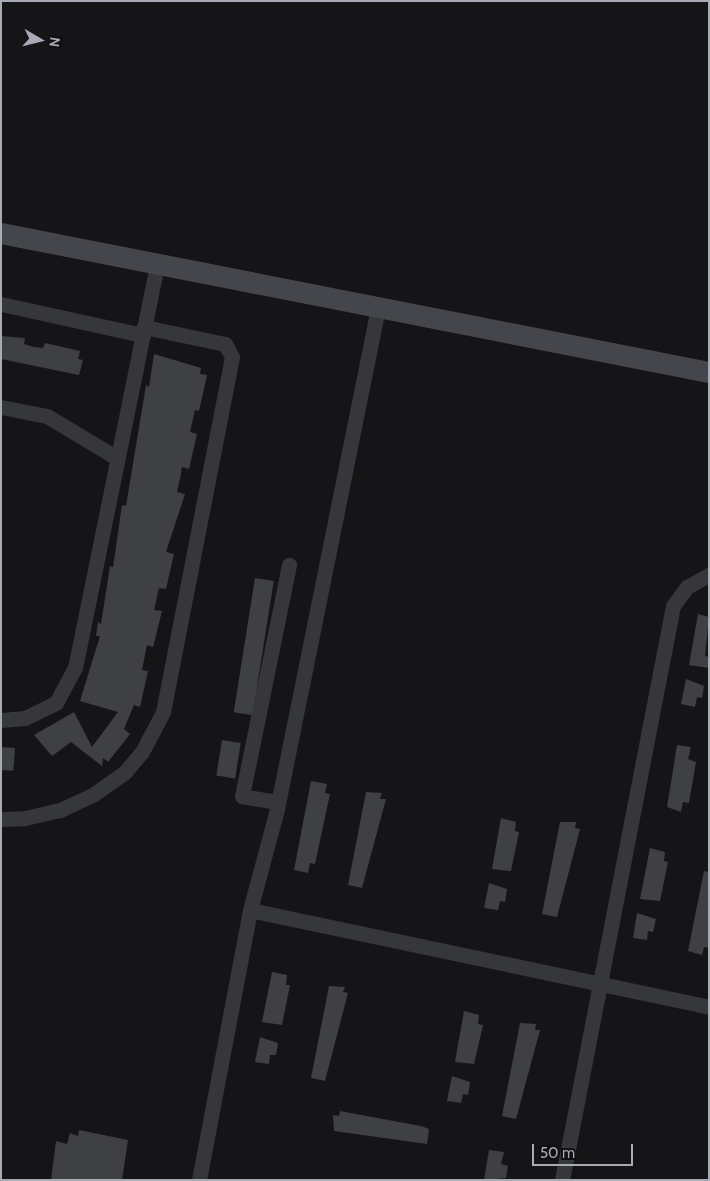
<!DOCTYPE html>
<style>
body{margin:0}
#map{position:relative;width:710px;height:1181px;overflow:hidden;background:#151517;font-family:Cabin,sans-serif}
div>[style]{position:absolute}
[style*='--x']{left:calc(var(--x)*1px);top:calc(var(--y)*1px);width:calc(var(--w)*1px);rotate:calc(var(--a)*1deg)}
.building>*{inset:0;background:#3f4044;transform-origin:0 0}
.street>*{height:15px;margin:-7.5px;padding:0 7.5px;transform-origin:7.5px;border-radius:7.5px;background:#36373b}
.secondary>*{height:21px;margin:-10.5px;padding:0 10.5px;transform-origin:10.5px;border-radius:10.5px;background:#44464b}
span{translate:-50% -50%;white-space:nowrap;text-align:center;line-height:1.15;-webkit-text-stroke:5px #101012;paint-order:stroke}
.frame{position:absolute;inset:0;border:2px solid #a7abb6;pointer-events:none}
.north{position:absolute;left:15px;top:15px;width:50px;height:50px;-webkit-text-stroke:4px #101012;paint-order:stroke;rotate:98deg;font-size:14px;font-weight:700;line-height:20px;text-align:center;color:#a7abb6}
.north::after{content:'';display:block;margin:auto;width:18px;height:22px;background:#a7abb6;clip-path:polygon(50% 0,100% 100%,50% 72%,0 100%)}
.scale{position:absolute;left:532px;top:1144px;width:101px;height:22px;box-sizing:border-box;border:2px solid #a7abb6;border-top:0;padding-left:6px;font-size:15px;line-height:18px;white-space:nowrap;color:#a7abb6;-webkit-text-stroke:4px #101012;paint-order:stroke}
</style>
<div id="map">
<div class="building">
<i style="clip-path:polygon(1px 336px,25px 338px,24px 344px,34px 347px,43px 348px,45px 343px,80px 351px,78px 359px,83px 360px,79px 375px,1px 359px)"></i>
<i style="clip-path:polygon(154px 354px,201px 368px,200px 374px,207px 375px,199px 411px,195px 410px,190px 432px,197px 434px,189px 469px,182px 467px,180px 479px,177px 492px,185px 494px,166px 552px,174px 554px,166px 589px,159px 588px,154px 610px,162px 611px,153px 647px,147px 645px,142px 670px,148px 671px,140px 707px,134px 705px,124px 729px,130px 734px,108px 762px,103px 758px,102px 766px,71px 742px,52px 756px,34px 735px,74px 712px,92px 747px,118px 712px,80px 701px,100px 636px,96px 636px,98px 622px,101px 624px,110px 566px,113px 567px,122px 505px,126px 506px,146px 385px,149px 387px)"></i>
<i style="left:255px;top:578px;width:19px;height:136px;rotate:9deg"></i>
<i style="clip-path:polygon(698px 614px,709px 617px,705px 656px,709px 657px,709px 668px,689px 665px)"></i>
<i style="clip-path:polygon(686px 679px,704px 686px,702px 698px,697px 697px,695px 707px,681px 704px)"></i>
<i style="left:222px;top:740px;width:19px;height:36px;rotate:9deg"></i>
<i style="clip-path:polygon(677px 745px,691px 747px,688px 759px,696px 762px,689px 803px,683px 802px,681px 812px,667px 807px)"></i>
<i style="left:2px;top:747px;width:13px;height:23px;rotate:4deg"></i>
<i style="clip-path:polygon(311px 781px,327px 784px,325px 793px,330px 794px,315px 864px,310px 863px,308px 873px,294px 870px)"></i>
<i style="clip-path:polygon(366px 792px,382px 793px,380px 799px,386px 799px,362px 888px,348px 885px)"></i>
<i style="clip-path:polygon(501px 818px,516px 822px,515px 831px,519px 832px,511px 871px,492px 869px)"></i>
<i style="clip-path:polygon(560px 822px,576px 822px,575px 828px,580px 829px,557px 917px,542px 914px)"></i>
<i style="clip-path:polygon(650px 848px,665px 852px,664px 861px,668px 862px,660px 901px,640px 899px)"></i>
<i style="clip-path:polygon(704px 871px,709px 872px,709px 948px,704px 947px,702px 955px,688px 951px)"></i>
<i style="clip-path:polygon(489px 883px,507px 889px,505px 902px,500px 901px,498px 910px,484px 908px)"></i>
<i style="clip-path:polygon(637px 913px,656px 919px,653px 932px,648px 931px,647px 940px,633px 938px)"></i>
<i style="clip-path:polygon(272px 972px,287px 975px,286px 985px,290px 985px,282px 1025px,262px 1022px)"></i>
<i style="clip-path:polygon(329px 986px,345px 987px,343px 992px,348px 993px,325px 1081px,311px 1078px)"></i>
<i style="clip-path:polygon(464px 1011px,479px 1015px,478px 1024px,483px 1025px,474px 1064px,455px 1062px)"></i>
<i style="clip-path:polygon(520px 1023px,536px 1024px,535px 1030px,540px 1030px,516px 1119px,502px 1116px)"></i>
<i style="clip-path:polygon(260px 1037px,278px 1043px,276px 1055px,270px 1055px,269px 1064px,255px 1062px)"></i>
<i style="clip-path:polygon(452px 1076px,470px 1082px,468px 1095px,463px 1094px,461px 1103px,447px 1101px)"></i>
<i style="clip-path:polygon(340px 1111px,421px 1126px,429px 1129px,427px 1144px,334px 1131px,333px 1115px,339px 1116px)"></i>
<i style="clip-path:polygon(79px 1130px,128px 1140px,122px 1180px,51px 1180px,56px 1141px,67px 1144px,70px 1133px,78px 1136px)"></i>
<i style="clip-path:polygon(489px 1150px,504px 1152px,501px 1164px,508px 1166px,506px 1178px,484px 1180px)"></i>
</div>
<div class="street">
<i style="--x:1;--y:304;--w:144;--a:12.4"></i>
<i style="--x:1;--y:407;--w:47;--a:11.1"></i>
<i style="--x:47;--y:416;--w:82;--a:31"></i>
<i style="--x:1;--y:720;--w:24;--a:-5"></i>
<i style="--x:25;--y:718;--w:34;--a:-26"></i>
<i style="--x:56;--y:703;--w:40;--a:-62"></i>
<i style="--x:75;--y:668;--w:412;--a:-78.5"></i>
<i style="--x:278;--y:802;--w:36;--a:-171"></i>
<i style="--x:242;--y:796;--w:236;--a:-78.5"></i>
<i style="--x:1;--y:819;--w:24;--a:-2"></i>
<i style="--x:25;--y:818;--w:36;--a:-13"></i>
<i style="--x:60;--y:810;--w:38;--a:-25"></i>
<i style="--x:94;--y:794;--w:38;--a:-35"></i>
<i style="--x:125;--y:772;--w:26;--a:-50"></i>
<i style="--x:142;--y:752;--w:45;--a:-62.3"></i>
<i style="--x:163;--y:712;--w:362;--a:-79"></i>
<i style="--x:232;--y:357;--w:15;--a:-118"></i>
<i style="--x:225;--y:344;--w:83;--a:-168.1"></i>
<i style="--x:250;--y:910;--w:469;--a:11.9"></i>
<i style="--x:199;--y:1180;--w:275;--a:-79.3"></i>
<i style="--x:250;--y:910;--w:105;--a:-75"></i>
<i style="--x:277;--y:809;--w:511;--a:-78.6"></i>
<i style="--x:562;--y:1180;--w:585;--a:-79.06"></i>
<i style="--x:673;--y:606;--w:24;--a:-54"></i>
<i style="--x:687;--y:587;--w:25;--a:-29"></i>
</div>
<div class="secondary">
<i style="--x:1;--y:233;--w:722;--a:11.11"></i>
</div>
<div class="frame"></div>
<div class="north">N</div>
<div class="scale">50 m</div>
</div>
